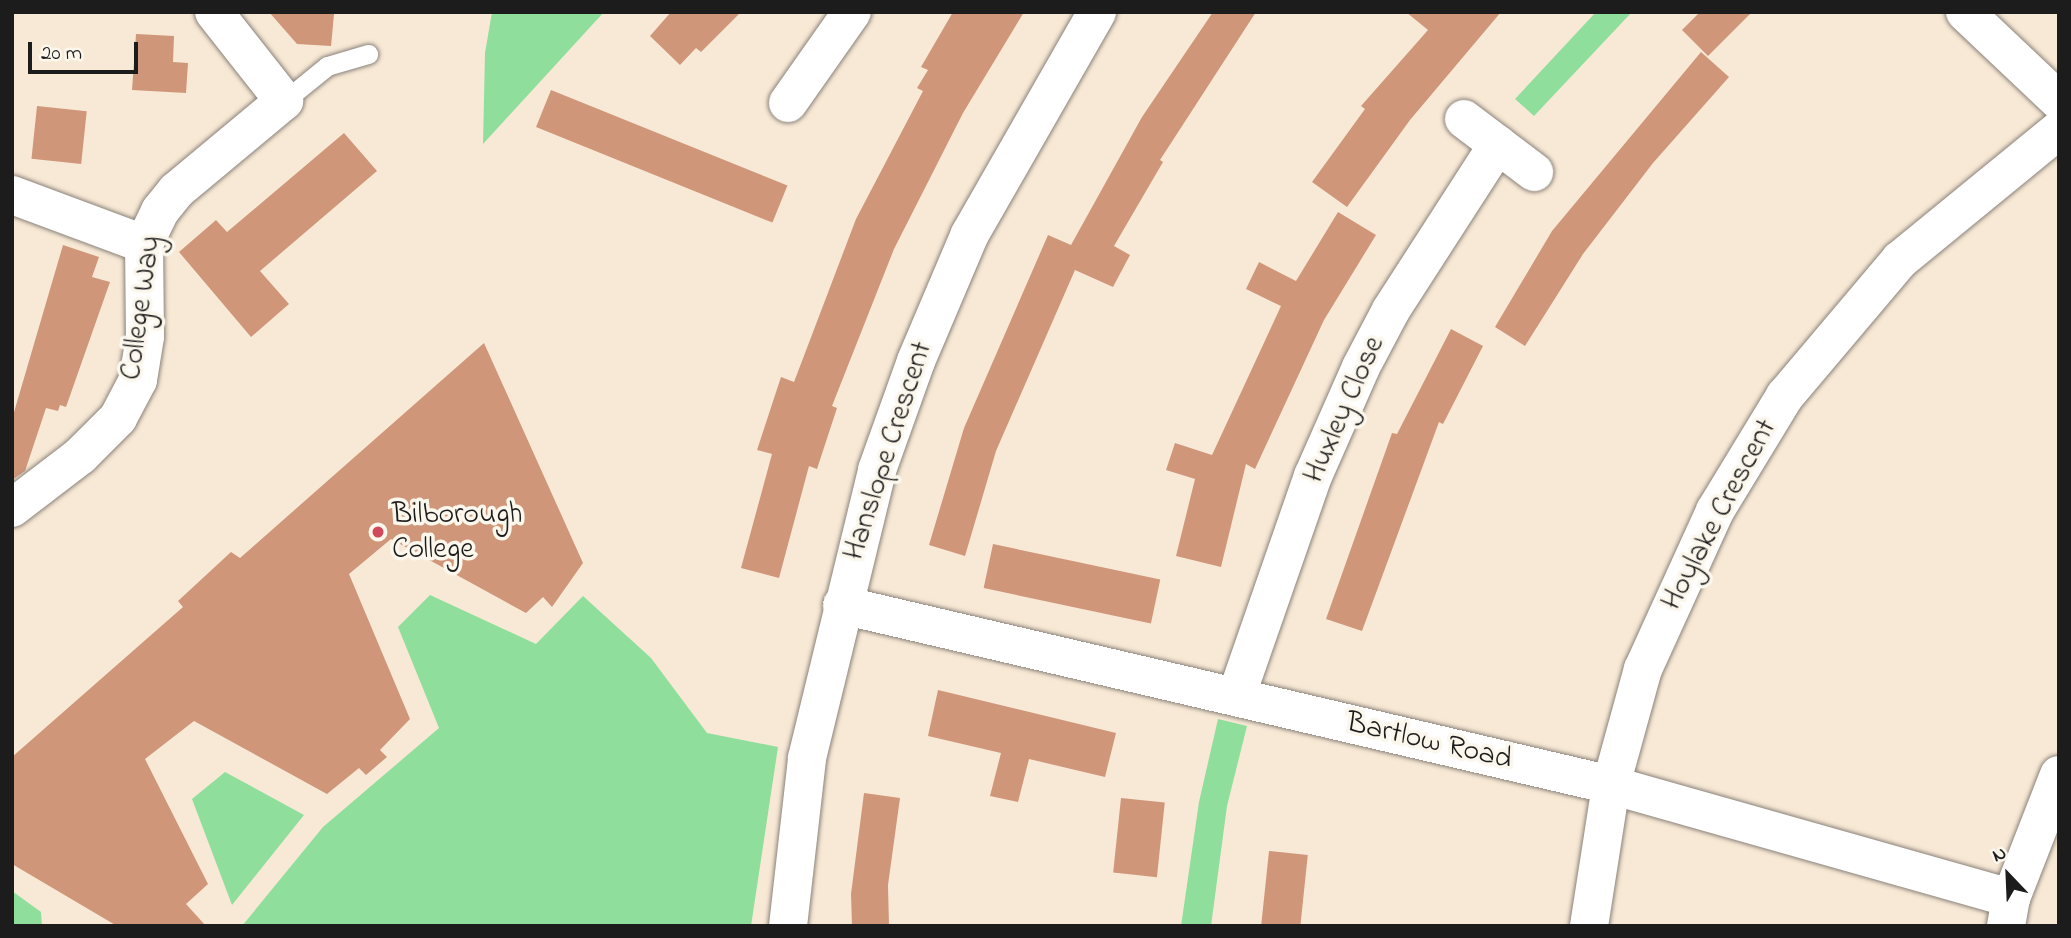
<!DOCTYPE html>
<style>
body{margin:0}
#map{position:relative;width:2071px;height:938px;overflow:hidden;background:#f8e9d6;font-family:"Indie Flower",sans-serif}
div>[style]{position:absolute}
[style*='--x']{left:calc(var(--x)*1px);top:calc(var(--y)*1px);width:calc(var(--w)*1px);rotate:calc(var(--a)*1deg)}
.green>*{inset:0;background:#90de9c}
.building>*{inset:0;background:#d0967a;transform-origin:0 0}
.roads{filter:drop-shadow(0 0 2px #8a8279) drop-shadow(0 0 2px #8a8279)}
.lane>*{height:19px;margin:-9.5px;padding:0 9.5px;transform-origin:9.5px;border-radius:9.5px;background:#fff}
.street>*{height:38px;margin:-19px;padding:0 19px;transform-origin:19px;border-radius:19px;background:#fff}
.dots>*{width:19px;height:19px;translate:-50% -50%;box-sizing:border-box;border:4px solid #fbf7ec;border-radius:50%}
span{translate:-50% -50%;white-space:nowrap;text-align:center;line-height:1.15;-webkit-text-stroke:7px #fbf7ec;paint-order:stroke}
.street-label{font-size:30px;color:#1c1c1c}
.poi-label{font-size:30px;color:#1c1c1c}
.left{translate:0 -50%;text-align:left}
.frame{position:absolute;inset:0;border:14px solid #1c1c1c;pointer-events:none}
.north{position:absolute;left:1973px;top:840px;width:70px;height:70px;-webkit-text-stroke:5px #fbf7ec;paint-order:stroke;rotate:337deg;font-size:19px;font-weight:700;line-height:28px;text-align:center;color:#1c1c1c}
.north::after{content:'';display:block;margin:auto;width:24px;height:32px;background:#1c1c1c;clip-path:polygon(50% 0,100% 100%,50% 72%,0 100%)}
.scale{position:absolute;left:28px;top:42px;width:110px;height:32px;box-sizing:border-box;border:4px solid #1c1c1c;border-top:0;padding-left:9px;font-size:21px;line-height:24px;white-space:nowrap;color:#1c1c1c;-webkit-text-stroke:5px #fbf7ec;paint-order:stroke}
</style>
<div id="map">
<div class="green">
<i style="clip-path:polygon(492px 12px,604px 12px,483px 144px,485px 53px)"></i>
<i style="clip-path:polygon(1596px 12px,1632px 12px,1534px 116px,1515px 99px)"></i>
<i style="clip-path:polygon(430px 595px,536px 644px,583px 596px,651px 658px,707px 733px,778px 747px,751px 926px,242px 926px,323px 827px,439px 728px,398px 627px)"></i>
<i style="clip-path:polygon(1218px 719px,1247px 726px,1227px 806px,1211px 926px,1181px 926px,1199px 802px)"></i>
<i style="clip-path:polygon(225px 772px,304px 815px,232px 905px,192px 799px)"></i>
<i style="clip-path:polygon(12px 891px,41px 912px,42px 926px,12px 926px)"></i>
</div>
<div class="building">
<i style="clip-path:polygon(269px 12px,334px 14px,331px 46px,297px 44px)"></i>
<i style="clip-path:polygon(671px 12px,741px 12px,701px 52px,696px 48px,680px 65px,650px 36px)"></i>
<i style="clip-path:polygon(953px 12px,1024px 12px,963px 113px,894px 249px,832px 406px,837px 408px,817px 469px,809px 466px,779px 578px,741px 568px,772px 454px,757px 450px,781px 377px,794px 382px,856px 219px,923px 91px,917px 88px,928px 70px,921px 67px)"></i>
<i style="clip-path:polygon(1213px 12px,1256px 12px,1160px 160px,1163px 162px,1114px 246px,1130px 255px,1113px 287px,1075px 270px,996px 451px,965px 556px,929px 545px,964px 428px,1048px 235px,1071px 245px,1142px 117px)"></i>
<i style="clip-path:polygon(1406px 12px,1501px 12px,1410px 120px,1347px 207px,1312px 182px,1365px 109px,1361px 106px,1428px 30px)"></i>
<i style="clip-path:polygon(1700px 12px,1752px 12px,1708px 56px,1682px 30px)"></i>
<i style="clip-path:polygon(136px 34px,174px 36px,173px 62px,188px 63px,186px 93px,132px 90px)"></i>
<i style="clip-path:polygon(1701px 52px,1729px 77px,1653px 163px,1583px 254px,1525px 346px,1495px 327px,1552px 231px)"></i>
<i style="left:551px;top:90px;width:255px;height:40px;rotate:22deg"></i>
<i style="left:37px;top:106px;width:50px;height:53px;rotate:6deg"></i>
<i style="clip-path:polygon(344px 133px,377px 171px,260px 271px,289px 304px,251px 337px,179px 252px,216px 220px,227px 232px)"></i>
<i style="clip-path:polygon(1338px 212px,1376px 235px,1324px 320px,1255px 469px,1246px 464px,1221px 567px,1176px 556px,1195px 479px,1166px 470px,1175px 443px,1212px 455px,1281px 306px,1246px 289px,1259px 262px,1296px 281px)"></i>
<i style="clip-path:polygon(63px 245px,99px 257px,92px 277px,110px 282px,66px 407px,60px 405px,58px 411px,46px 408px,25px 471px,12px 480px,12px 419px)"></i>
<i style="clip-path:polygon(1451px 329px,1483px 346px,1443px 424px,1439px 422px,1362px 631px,1326px 619px,1392px 433px,1397px 434px)"></i>
<i style="clip-path:polygon(484px 343px,583px 563px,552px 607px,543px 597px,526px 613px,391px 539px,349px 574px,410px 719px,380px 750px,387px 757px,366px 775px,359px 768px,327px 794px,194px 721px,145px 759px,208px 884px,186px 904px,206px 926px,117px 926px,12px 864px,12px 757px,183px 607px,178px 601px,231px 552px,240px 558px)"></i>
<i style="left:993px;top:544px;width:171px;height:45px;rotate:12deg"></i>
<i style="clip-path:polygon(938px 690px,1116px 733px,1105px 777px,1029px 759px,1018px 802px,990px 796px,1001px 753px,928px 736px)"></i>
<i style="clip-path:polygon(864px 793px,900px 798px,888px 885px,889px 926px,852px 926px,851px 894px)"></i>
<i style="left:1121px;top:798px;width:44px;height:75px;rotate:6deg"></i>
<i style="left:1269px;top:851px;width:39px;height:75px;rotate:6deg"></i>
</div>
<div class="roads">
<div class="lane">
<i style="--x:284;--y:101;--w:55;--a:-39.1"></i>
<i style="--x:327;--y:66;--w:43;--a:-16.3"></i>
</div>
<div class="street">
<i style="--x:1965;--y:12;--w:129;--a:43.4"></i>
<i style="--x:788;--y:103;--w:111;--a:-54.9"></i>
<i style="--x:1464;--y:119;--w:88;--a:37.1"></i>
<i style="--x:12;--y:195;--w:141;--a:20.4"></i>
<i style="--x:12;--y:508;--w:86;--a:-37.4"></i>
<i style="--x:80;--y:456;--w:54;--a:-45"></i>
<i style="--x:118;--y:418;--w:43;--a:-62.2"></i>
<i style="--x:138;--y:380;--w:44;--a:-80.8"></i>
<i style="--x:145;--y:337;--w:93;--a:-90.6"></i>
<i style="--x:144;--y:244;--w:37;--a:-64"></i>
<i style="--x:160;--y:211;--w:26;--a:-51"></i>
<i style="--x:176;--y:191;--w:141;--a:-39.8"></i>
<i style="--x:284;--y:101;--w:113;--a:-128.2"></i>
<i style="--x:842;--y:605;--w:790;--a:13.17"></i>
<i style="--x:1611;--y:785;--w:416;--a:15.8"></i>
<i style="--x:1236;--y:697;--w:234;--a:-70.8"></i>
<i style="--x:1313;--y:476;--w:119;--a:-66.2"></i>
<i style="--x:1361;--y:367;--w:64;--a:-62.2"></i>
<i style="--x:1391;--y:310;--w:197;--a:-57.2"></i>
<i style="--x:788;--y:926;--w:169;--a:-83.5"></i>
<i style="--x:807;--y:758;--w:296;--a:-76.3"></i>
<i style="--x:877;--y:470;--w:116;--a:-70.3"></i>
<i style="--x:916;--y:361;--w:138;--a:-67"></i>
<i style="--x:970;--y:234;--w:256;--a:-60.2"></i>
<i style="--x:1589;--y:926;--w:143;--a:-81.1"></i>
<i style="--x:1611;--y:785;--w:120;--a:-74.6"></i>
<i style="--x:1643;--y:669;--w:174;--a:-65.5"></i>
<i style="--x:1715;--y:511;--w:135;--a:-58.7"></i>
<i style="--x:1785;--y:396;--w:178;--a:-49.8"></i>
<i style="--x:1900;--y:260;--w:205;--a:-39.3"></i>
<i style="--x:2006;--y:926;--w:28;--a:-80"></i>
<i style="--x:2011;--y:898;--w:132;--a:-68.7"></i>
</div>
</div>
<div class="dots">
<i style="left:378px;top:532px;background:#d1495b"></i>
</div>
<div class="street-label">
<span style="left:142px;top:308px;rotate:-82deg">College Way</span>
<span style="left:1345px;top:410px;rotate:-66deg">Huxley Close</span>
<span style="left:889px;top:451px;rotate:-72deg">Hanslope Crescent</span>
<span style="left:1720px;top:515px;rotate:-62deg">Hoylake Crescent</span>
<span style="left:1429px;top:742px;rotate:13deg">Bartlow Road</span>
</div>
<div class="poi-label">
<span class="left" style="left:392px;top:532px">Bilborough<br>College</span>
</div>
<div class="frame"></div>
<div class="north">N</div>
<div class="scale">20 m</div>
</div>
